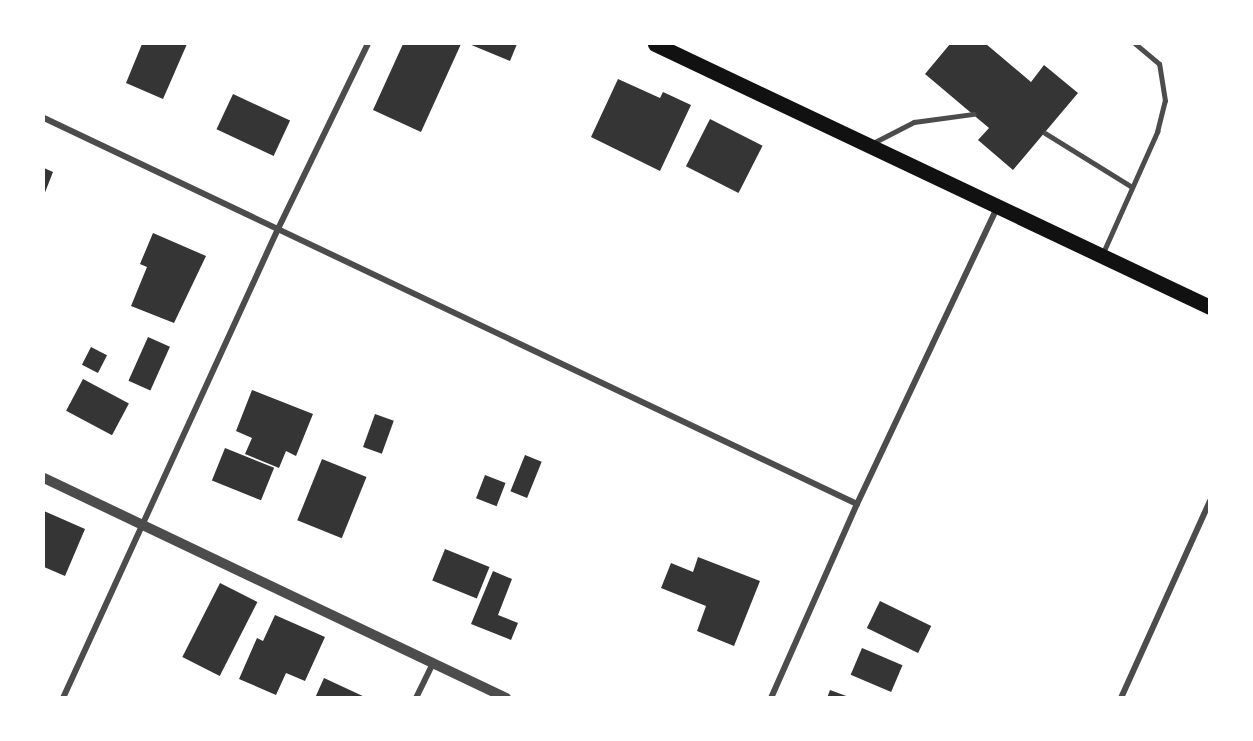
<!DOCTYPE html>
<style>
body{margin:0}
#map{position:relative;width:1253px;height:741px;overflow:hidden;background:#fff;font-family:Inter,sans-serif}
div>[style]{position:absolute}
[style*='--x']{left:calc(var(--x)*1px);top:calc(var(--y)*1px);width:calc(var(--w)*1px);rotate:calc(var(--a)*1deg)}
.building>*{inset:0;background:#353535;transform-origin:0 0}
.service>*{height:4.5px;margin:-2.25px;padding:0 2.25px;transform-origin:2.25px;border-radius:2.25px;background:#4c4c4c}
.minor>*{height:6px;margin:-3px;padding:0 3px;transform-origin:3px;border-radius:3px;background:#4c4c4c}
.tertiary>*{height:10px;margin:-5px;padding:0 5px;transform-origin:5px;border-radius:5px;background:#4c4c4c}
.primary>*{height:15px;margin:-7.5px;padding:0 7.5px;transform-origin:7.5px;border-radius:7.5px;background:#111}
span{translate:-50% -50%;white-space:nowrap;text-align:center;line-height:1.15;-webkit-text-stroke:5px #fff;paint-order:stroke}
.frame{position:absolute;inset:0;border:45px solid #fff;pointer-events:none}
</style>
<div id="map">
<div class="building">
<i style="clip-path:polygon(142px 44px,187px 44px,163px 99px,126px 83px)"></i>
<i style="clip-path:polygon(403px 44px,461px 44px,421px 132px,373px 110px)"></i>
<i style="clip-path:polygon(469px 44px,517px 44px,510px 61px)"></i>
<i style="clip-path:polygon(950px 44px,986px 44px,1031px 82px,1044px 65px,1078px 93px,1013px 170px,978px 140px,989px 128px,925px 74px)"></i>
<i style="clip-path:polygon(618px 79px,660px 98px,663px 92px,691px 105px,660px 171px,591px 137px)"></i>
<i style="left:233px;top:94px;width:63px;height:39px;rotate:25deg"></i>
<i style="left:710px;top:119px;width:59px;height:53px;rotate:27deg"></i>
<i style="clip-path:polygon(44px 168px,53px 172px,44px 195px)"></i>
<i style="clip-path:polygon(153px 233px,206px 256px,174px 323px,131px 306px,147px 267px,140px 264px)"></i>
<i style="left:148px;top:337px;width:24px;height:48px;rotate:24deg"></i>
<i style="left:91px;top:347px;width:18px;height:20px;rotate:27deg"></i>
<i style="left:83px;top:379px;width:52px;height:36px;rotate:28deg"></i>
<i style="clip-path:polygon(252px 390px,313px 414px,296px 456px,286px 451px,279px 468px,245px 454px,252px 438px,236px 431px)"></i>
<i style="left:375px;top:414px;width:20px;height:35px;rotate:20deg"></i>
<i style="left:225px;top:448px;width:53px;height:35px;rotate:22deg"></i>
<i style="left:525px;top:455px;width:18px;height:39px;rotate:22deg"></i>
<i style="left:322px;top:459px;width:48px;height:66px;rotate:22deg"></i>
<i style="left:485px;top:475px;width:22px;height:25px;rotate:21deg"></i>
<i style="clip-path:polygon(44px 511px,85px 529px,65px 576px,44px 567px)"></i>
<i style="left:445px;top:549px;width:48px;height:34px;rotate:22deg"></i>
<i style="clip-path:polygon(698px 557px,760px 581px,734px 646px,697px 631px,706px 606px,661px 588px,671px 563px,693px 572px)"></i>
<i style="clip-path:polygon(493px 571px,512px 579px,498px 615px,518px 623px,511px 640px,471px 624px)"></i>
<i style="left:220px;top:583px;width:42px;height:83px;rotate:27deg"></i>
<i style="left:880px;top:601px;width:57px;height:30px;rotate:26deg"></i>
<i style="clip-path:polygon(275px 615px,325px 637px,305px 681px,286px 673px,276px 695px,239px 679px,257px 638px,263px 641px)"></i>
<i style="left:862px;top:648px;width:44px;height:29px;rotate:23deg"></i>
<i style="clip-path:polygon(324px 678px,367px 698px,315px 698px)"></i>
<i style="clip-path:polygon(830px 690px,849px 697px,849px 698px,827px 698px)"></i>
</div>
<div class="service">
<i style="--x:1045;--y:133;--w:102;--a:31.8"></i>
<i style="--x:873;--y:143;--w:46;--a:-27.1"></i>
<i style="--x:914;--y:122;--w:60;--a:-7.7"></i>
<i style="--x:1103;--y:253;--w:133;--a:-65.9"></i>
<i style="--x:1157;--y:132;--w:32;--a:-76"></i>
<i style="--x:1165;--y:101;--w:37;--a:-99"></i>
<i style="--x:1159;--y:64;--w:31;--a:-140"></i>
</div>
<div class="minor">
<i style="--x:44;--y:118;--w:900;--a:25.4"></i>
<i style="--x:63;--y:698;--w:514;--a:-65.38"></i>
<i style="--x:277;--y:231;--w:208;--a:-64.1"></i>
<i style="--x:416;--y:698;--w:39;--a:-64"></i>
<i style="--x:771;--y:698;--w:212;--a:-66.1"></i>
<i style="--x:857;--y:504;--w:327;--a:-64.7"></i>
<i style="--x:1121;--y:698;--w:216;--a:-65.7"></i>
</div>
<div class="tertiary">
<i style="--x:44;--y:478;--w:512;--a:25.46"></i>
</div>
<div class="primary">
<i style="--x:655;--y:44;--w:614;--a:25.36"></i>
</div>
<div class="frame"></div>
</div>
